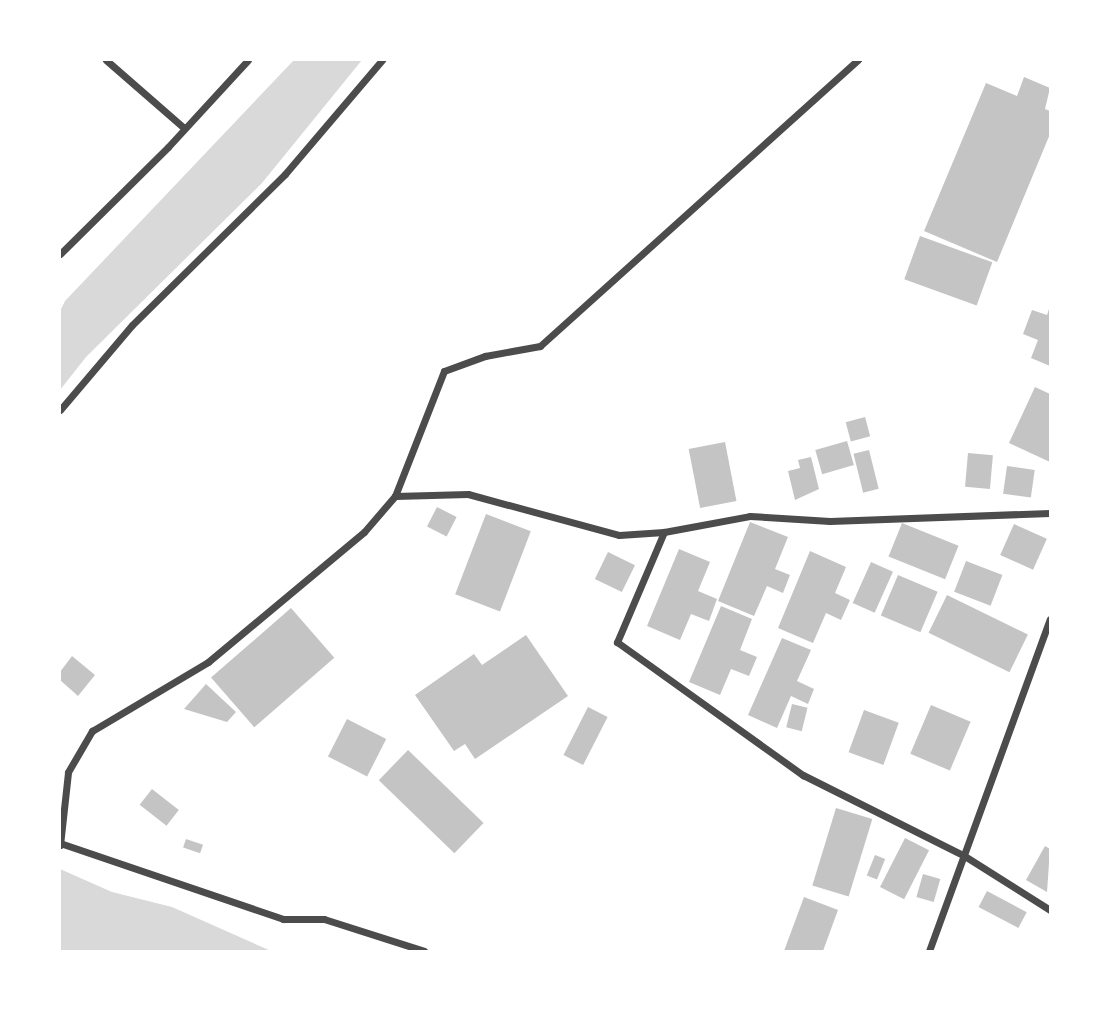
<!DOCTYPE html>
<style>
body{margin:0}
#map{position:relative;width:1110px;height:1011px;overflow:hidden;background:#fff;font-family:"Fira Sans Condensed",sans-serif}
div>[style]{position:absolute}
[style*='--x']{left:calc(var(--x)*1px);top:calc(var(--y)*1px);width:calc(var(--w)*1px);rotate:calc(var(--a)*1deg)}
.water>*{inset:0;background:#d9d9d9}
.building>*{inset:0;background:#c4c4c4;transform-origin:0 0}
.minor>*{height:7px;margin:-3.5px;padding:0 3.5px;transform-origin:3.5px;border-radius:3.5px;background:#4c4c4c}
span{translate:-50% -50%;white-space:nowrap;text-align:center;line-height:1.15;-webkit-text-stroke:6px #fff;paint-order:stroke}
.frame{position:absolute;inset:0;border:61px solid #fff;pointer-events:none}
</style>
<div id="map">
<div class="water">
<i style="clip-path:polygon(294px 60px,362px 60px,262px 183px,86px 357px,60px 390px,60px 311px,65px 301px)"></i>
<i style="clip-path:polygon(60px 869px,112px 892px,172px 907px,271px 951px,60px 951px)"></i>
</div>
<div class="building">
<i style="clip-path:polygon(1024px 77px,1050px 88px,1045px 109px,1050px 111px,1050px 134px,997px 262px,924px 231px,986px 83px,1017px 96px)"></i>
<i style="left:920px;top:236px;width:77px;height:46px;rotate:20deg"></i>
<i style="clip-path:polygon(1050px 306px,1050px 366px,1031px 358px,1038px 340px,1023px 334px,1032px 310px,1047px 315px)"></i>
<i style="clip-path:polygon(1035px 387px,1050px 394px,1050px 462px,1009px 443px)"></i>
<i style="left:865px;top:417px;width:20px;height:20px;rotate:75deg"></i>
<i style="left:847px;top:441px;width:25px;height:33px;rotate:74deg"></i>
<i style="left:725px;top:442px;width:60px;height:37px;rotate:79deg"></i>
<i style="left:869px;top:450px;width:40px;height:16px;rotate:76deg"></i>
<i style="left:968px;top:453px;width:25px;height:34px;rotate:5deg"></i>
<i style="clip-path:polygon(811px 457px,819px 489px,795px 500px,788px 471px,800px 468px,798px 460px)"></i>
<i style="left:1007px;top:466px;width:28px;height:28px;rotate:8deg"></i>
<i style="left:437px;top:507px;width:22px;height:22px;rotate:27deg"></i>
<i style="left:486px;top:514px;width:48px;height:86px;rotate:21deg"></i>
<i style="clip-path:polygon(750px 522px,788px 537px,775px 569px,790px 575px,783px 593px,767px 586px,754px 616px,718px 601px)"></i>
<i style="left:902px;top:523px;width:61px;height:36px;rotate:22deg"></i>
<i style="left:1014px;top:524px;width:36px;height:34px;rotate:24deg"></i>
<i style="clip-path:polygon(679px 549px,710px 562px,698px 591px,717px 599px,709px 621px,691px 614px,680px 640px,647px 626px)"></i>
<i style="clip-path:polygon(810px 551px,846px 567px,835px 593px,850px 600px,841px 620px,826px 613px,813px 643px,778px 628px)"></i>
<i style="left:608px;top:552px;width:30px;height:30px;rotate:26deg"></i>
<i style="left:966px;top:561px;width:39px;height:33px;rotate:21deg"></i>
<i style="left:871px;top:562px;width:24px;height:45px;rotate:24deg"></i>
<i style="left:898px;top:575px;width:43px;height:44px;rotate:23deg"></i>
<i style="left:947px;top:595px;width:90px;height:42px;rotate:26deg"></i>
<i style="clip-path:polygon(721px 606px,752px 619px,740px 650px,757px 657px,749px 676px,731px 669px,720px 695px,689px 682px)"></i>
<i style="left:291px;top:608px;width:66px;height:106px;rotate:49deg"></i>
<i style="clip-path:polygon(526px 635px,568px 696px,475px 759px,465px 744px,454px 751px,415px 695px,474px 654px,482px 665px)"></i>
<i style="clip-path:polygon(782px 638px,811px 650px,797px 681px,814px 689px,808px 704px,791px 696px,777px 728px,748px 715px)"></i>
<i style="clip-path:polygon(72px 656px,95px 675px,78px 696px,60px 680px,60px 672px)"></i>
<i style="clip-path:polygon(206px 684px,236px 712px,227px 722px,184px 709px)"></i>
<i style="left:792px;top:704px;width:16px;height:24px;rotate:14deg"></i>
<i style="left:931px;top:705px;width:43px;height:53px;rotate:23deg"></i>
<i style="left:588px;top:707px;width:22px;height:54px;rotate:27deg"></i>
<i style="left:864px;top:710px;width:37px;height:45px;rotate:20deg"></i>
<i style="left:347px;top:719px;width:44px;height:42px;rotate:27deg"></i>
<i style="left:408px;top:750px;width:105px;height:42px;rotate:44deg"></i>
<i style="left:152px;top:789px;width:34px;height:20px;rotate:38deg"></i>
<i style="left:836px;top:808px;width:38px;height:81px;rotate:17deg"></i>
<i style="left:905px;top:838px;width:27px;height:55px;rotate:27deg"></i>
<i style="left:186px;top:839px;width:18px;height:9px;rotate:19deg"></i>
<i style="clip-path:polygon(1045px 846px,1050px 849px,1047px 892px,1026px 880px)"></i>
<i style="left:875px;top:855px;width:11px;height:22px;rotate:22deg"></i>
<i style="left:923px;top:874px;width:18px;height:24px;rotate:16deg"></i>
<i style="left:987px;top:891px;width:45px;height:18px;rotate:28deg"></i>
<i style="clip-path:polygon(804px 897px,838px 910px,823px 951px,784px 951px)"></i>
</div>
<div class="minor">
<i style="--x:106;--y:60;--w:103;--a:41.1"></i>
<i style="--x:60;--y:254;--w:152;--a:-44.7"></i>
<i style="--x:168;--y:147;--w:118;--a:-47.4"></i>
<i style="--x:60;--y:410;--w:111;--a:-49.7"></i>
<i style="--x:132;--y:325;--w:215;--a:-44.6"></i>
<i style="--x:285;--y:174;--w:150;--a:-49.6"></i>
<i style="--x:395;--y:496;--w:134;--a:-68.6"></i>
<i style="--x:444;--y:371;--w:44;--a:-20.1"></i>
<i style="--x:485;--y:356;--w:56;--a:-10.3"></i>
<i style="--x:540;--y:346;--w:428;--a:-42"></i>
<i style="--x:664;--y:532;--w:120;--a:113.1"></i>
<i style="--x:617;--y:642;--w:229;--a:35.6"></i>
<i style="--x:803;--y:775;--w:179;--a:26.6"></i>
<i style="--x:963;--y:855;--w:103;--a:32.3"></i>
<i style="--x:60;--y:843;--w:236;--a:18.8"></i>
<i style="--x:283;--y:919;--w:41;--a:0"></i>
<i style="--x:324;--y:919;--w:105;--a:17.7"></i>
<i style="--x:60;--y:845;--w:73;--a:-83.7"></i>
<i style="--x:68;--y:772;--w:48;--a:-59.7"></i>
<i style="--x:92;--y:731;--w:135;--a:-30.7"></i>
<i style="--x:208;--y:662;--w:203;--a:-39.8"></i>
<i style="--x:364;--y:532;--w:48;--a:-49.3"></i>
<i style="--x:395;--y:496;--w:73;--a:-1.6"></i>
<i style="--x:468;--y:494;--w:156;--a:15.2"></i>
<i style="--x:619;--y:535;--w:45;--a:-3.8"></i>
<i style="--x:664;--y:532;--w:87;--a:-10.5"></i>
<i style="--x:750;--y:516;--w:80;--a:3.6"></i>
<i style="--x:830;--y:521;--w:220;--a:-2.1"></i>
<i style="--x:929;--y:951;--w:353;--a:-70"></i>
</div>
<div class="frame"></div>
</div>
